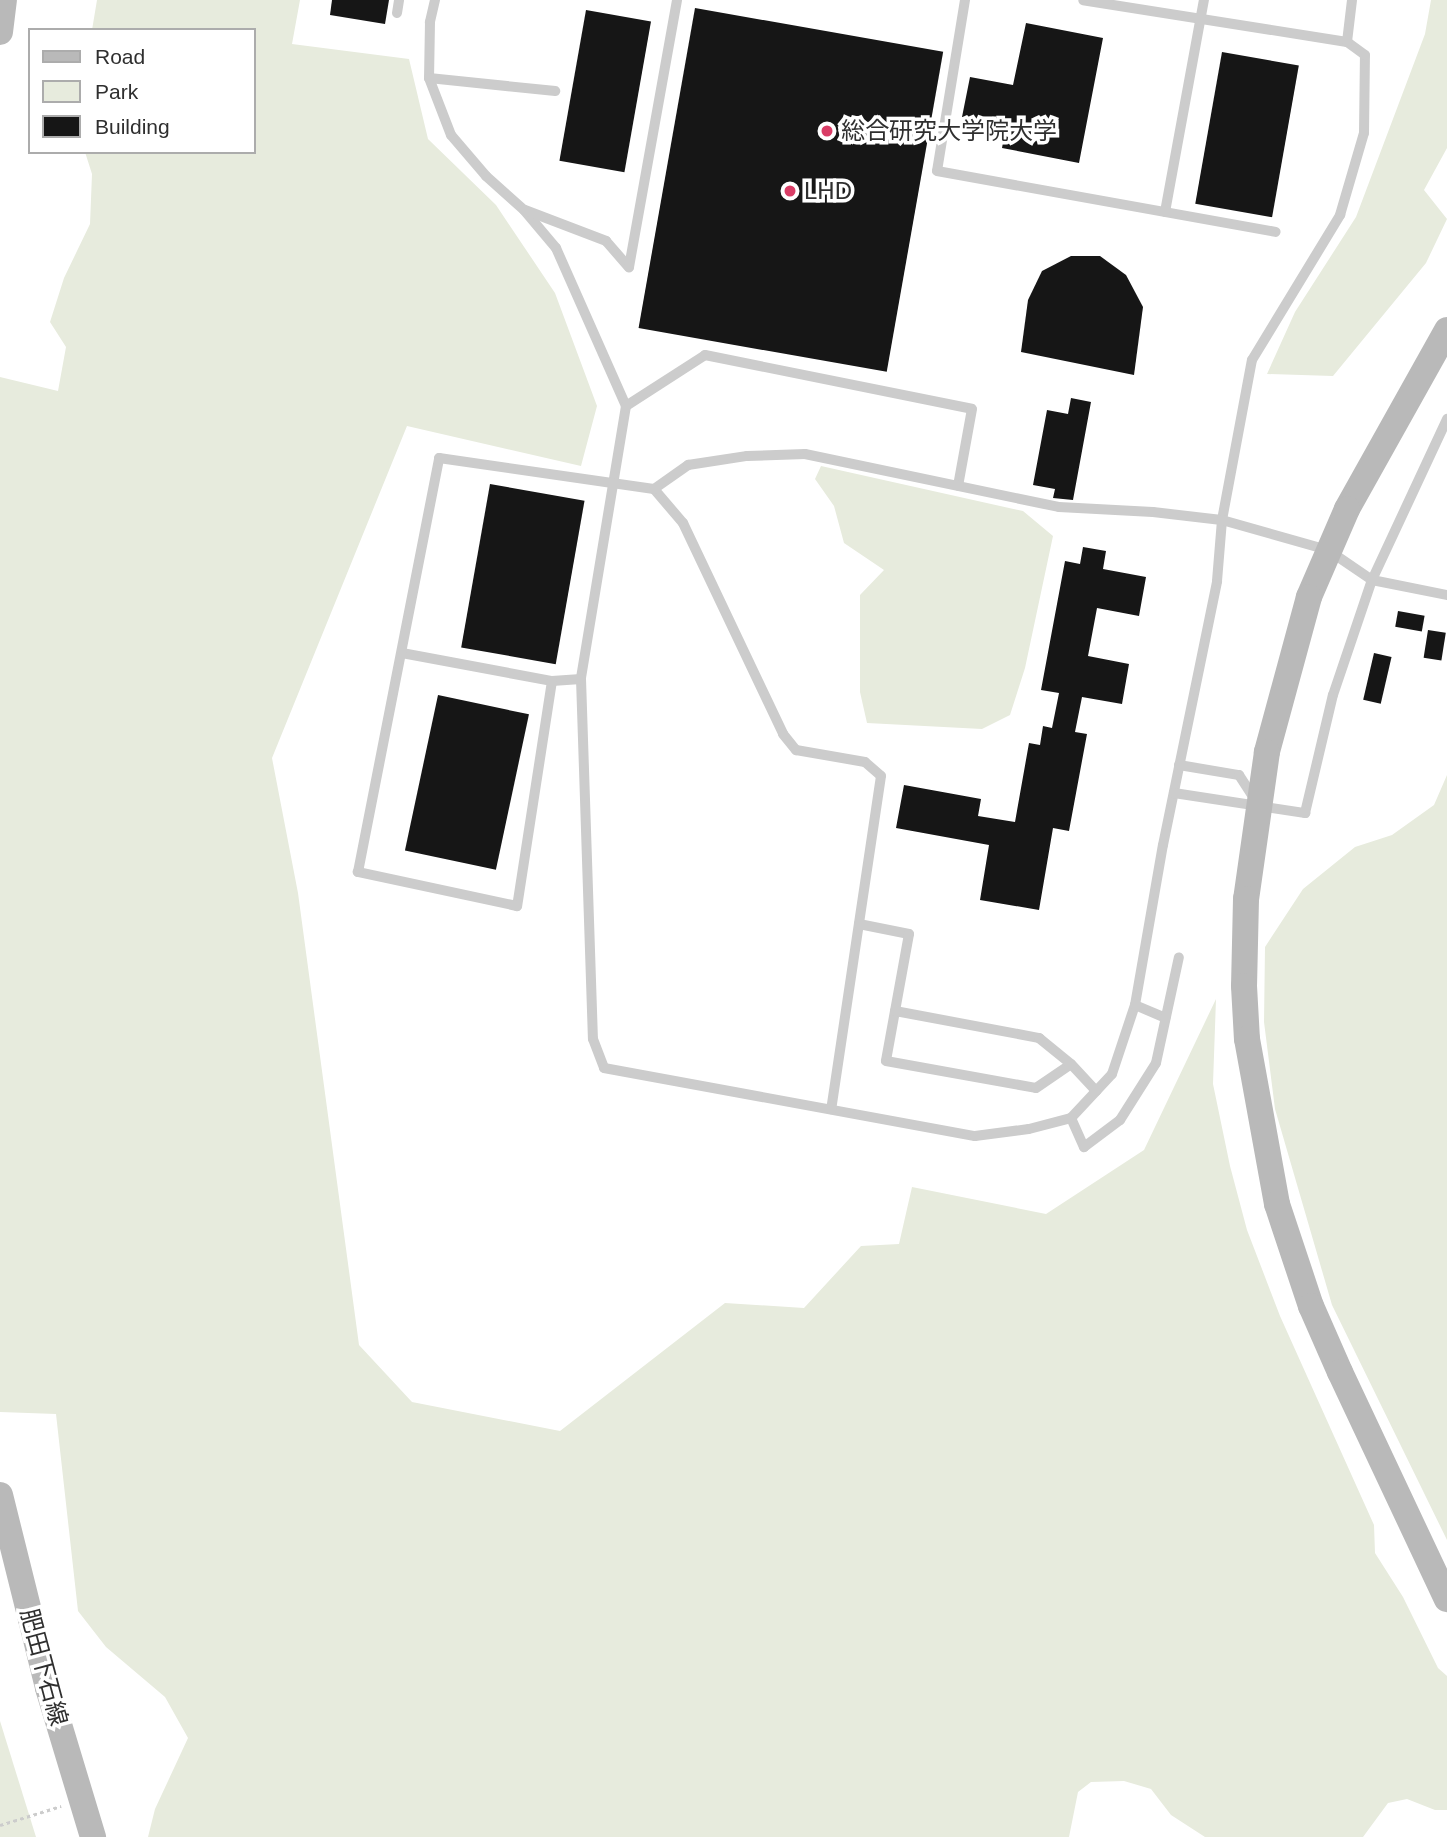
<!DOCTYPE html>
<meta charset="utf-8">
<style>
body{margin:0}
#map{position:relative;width:1447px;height:1837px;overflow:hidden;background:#fff;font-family:Helvetica,"Noto Sans JP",sans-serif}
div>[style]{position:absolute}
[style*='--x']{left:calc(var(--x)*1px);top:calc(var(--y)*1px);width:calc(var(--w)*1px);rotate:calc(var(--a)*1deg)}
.green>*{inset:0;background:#e7ebdd}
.building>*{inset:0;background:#161616;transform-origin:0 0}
.path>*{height:2.5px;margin-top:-1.25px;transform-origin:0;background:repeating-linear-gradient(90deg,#ccc 0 3.5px,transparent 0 7px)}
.lane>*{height:10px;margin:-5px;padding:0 5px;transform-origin:5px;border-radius:5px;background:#ccc}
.secondary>*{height:26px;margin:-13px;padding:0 13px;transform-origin:13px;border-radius:13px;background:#b9b9b9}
.dots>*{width:19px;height:19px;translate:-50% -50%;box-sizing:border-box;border:4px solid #fff;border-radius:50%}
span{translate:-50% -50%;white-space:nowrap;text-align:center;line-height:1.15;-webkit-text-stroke:7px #fff;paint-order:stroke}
.poi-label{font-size:24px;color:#2f2f2f}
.left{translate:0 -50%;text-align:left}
.street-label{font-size:24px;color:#2f2f2f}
.legend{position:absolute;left:28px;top:28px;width:228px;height:126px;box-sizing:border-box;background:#fff;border:2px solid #acacac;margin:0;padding:9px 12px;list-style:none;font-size:21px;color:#2f2f2f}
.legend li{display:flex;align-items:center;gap:14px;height:35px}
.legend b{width:35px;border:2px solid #acacac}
</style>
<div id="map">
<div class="green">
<i style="clip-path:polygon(97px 0,300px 0,292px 44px,409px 59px,428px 139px,496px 205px,555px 293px,597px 406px,581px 466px,407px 426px,272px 758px,298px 893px,359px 1345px,412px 1402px,560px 1431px,725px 1303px,804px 1308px,861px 1246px,899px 1244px,912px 1187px,1046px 1214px,1144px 1150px,1216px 999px,1213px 1084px,1230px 1166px,1247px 1230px,1280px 1316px,1374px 1525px,1375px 1553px,1403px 1597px,1438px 1668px,1447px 1676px,1447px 1810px,1435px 1810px,1407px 1799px,1388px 1803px,1363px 1837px,1205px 1837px,1171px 1815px,1151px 1789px,1124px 1781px,1091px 1782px,1078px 1792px,1069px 1837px,148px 1837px,155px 1809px,188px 1738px,165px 1697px,106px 1647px,78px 1611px,56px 1414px,0 1412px,0 377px,58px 391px,66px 347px,50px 322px,64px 278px,90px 224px,92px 174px,85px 152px,254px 152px,254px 30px,92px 30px)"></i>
<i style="clip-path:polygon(1431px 0,1447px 0,1447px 148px,1424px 190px,1447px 219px,1426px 263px,1333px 376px,1267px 374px,1295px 312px,1356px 217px,1425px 34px)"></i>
<i style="clip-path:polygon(821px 466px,1023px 511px,1053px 536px,1025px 668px,1010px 715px,982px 729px,867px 723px,860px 692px,860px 595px,884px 570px,844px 543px,834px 506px,815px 479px)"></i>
<i style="clip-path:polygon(1447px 775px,1447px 1540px,1332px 1305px,1275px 1109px,1264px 1022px,1265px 947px,1303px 889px,1355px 847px,1392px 835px,1434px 805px)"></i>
<i style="clip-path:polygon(0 1721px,36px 1837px,0 1837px)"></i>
</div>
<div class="building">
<i style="clip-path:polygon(332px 0,389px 0,385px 24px,330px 15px)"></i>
<i style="left:695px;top:8px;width:252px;height:325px;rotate:10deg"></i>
<i style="left:586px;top:10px;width:66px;height:153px;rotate:10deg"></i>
<i style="clip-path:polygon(1026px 23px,1103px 38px,1079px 163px,1002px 148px,1006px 125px,962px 117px,970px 77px,1013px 85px)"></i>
<i style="left:1222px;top:52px;width:78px;height:154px;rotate:10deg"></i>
<i style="clip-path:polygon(1071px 256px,1100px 256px,1126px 275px,1143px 307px,1134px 375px,1021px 352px,1028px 300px,1042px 271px)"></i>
<i style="clip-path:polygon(1071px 398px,1091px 402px,1073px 500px,1053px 498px,1055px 489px,1033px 485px,1047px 410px,1068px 414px)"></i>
<i style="left:490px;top:484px;width:96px;height:166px;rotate:10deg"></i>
<i style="clip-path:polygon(1083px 547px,1106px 551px,1103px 569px,1146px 577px,1139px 616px,1097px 608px,1088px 656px,1129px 664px,1122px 704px,1082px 697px,1075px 732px,1087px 734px,1069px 831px,1053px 828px,1039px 910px,980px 900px,989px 845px,896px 828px,904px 785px,981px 799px,978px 816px,1015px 822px,1029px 743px,1040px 745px,1043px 726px,1052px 728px,1059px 693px,1041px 690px,1065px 561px,1080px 564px)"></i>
<i style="left:1398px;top:611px;width:27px;height:16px;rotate:10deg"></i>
<i style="left:1428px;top:630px;width:18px;height:28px;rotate:9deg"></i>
<i style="left:1374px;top:653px;width:18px;height:48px;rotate:13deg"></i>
<i style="left:438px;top:695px;width:93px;height:159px;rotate:12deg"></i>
</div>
<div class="path">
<i style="--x:0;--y:1825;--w:64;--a:-17.3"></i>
</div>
<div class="lane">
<i style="--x:435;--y:0;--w:23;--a:103"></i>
<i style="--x:430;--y:22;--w:56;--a:91"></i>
<i style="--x:429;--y:78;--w:61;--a:68.9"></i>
<i style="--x:451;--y:135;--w:54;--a:49.5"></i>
<i style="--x:486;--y:176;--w:51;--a:41.8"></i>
<i style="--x:524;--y:210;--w:50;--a:49.9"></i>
<i style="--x:556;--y:248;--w:173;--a:66.1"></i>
<i style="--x:626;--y:406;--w:277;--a:99.4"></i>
<i style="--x:581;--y:679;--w:360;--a:88.1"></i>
<i style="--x:593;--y:1039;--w:31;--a:69"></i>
<i style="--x:604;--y:1068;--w:377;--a:10.4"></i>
<i style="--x:975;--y:1136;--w:54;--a:-7.4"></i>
<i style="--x:1029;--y:1129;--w:43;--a:-14.7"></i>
<i style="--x:1071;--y:1118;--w:60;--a:-47"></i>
<i style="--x:1112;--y:1074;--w:73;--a:-71.6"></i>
<i style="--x:1135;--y:1005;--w:162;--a:-80.1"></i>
<i style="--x:1163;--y:845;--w:269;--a:-78.4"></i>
<i style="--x:1217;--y:581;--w:61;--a:-85.3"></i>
<i style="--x:1222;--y:520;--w:163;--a:-79.4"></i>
<i style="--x:1252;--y:360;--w:170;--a:-58.7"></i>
<i style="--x:1340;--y:215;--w:85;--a:-73.7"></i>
<i style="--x:1364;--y:133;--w:78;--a:-89.3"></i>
<i style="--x:1365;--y:55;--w:22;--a:-144"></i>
<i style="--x:1347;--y:42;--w:267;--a:-171"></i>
<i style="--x:965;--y:0;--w:173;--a:99.3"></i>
<i style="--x:937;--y:171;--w:344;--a:10.2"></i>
<i style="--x:397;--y:13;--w:13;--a:-81"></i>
<i style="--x:1347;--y:42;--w:42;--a:-83.2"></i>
<i style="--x:429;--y:78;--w:127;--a:5.9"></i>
<i style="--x:525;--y:210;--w:87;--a:20.9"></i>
<i style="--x:606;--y:241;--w:35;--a:49"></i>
<i style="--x:629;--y:267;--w:271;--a:-79.8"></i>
<i style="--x:1165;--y:212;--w:216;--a:-79.6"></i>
<i style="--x:626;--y:406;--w:94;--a:-32.8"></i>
<i style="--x:705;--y:355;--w:272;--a:11.4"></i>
<i style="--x:972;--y:409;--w:78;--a:100.3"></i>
<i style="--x:654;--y:489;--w:45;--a:49.5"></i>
<i style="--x:683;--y:523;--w:233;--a:64.6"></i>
<i style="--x:783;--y:734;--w:21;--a:51"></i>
<i style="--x:796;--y:750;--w:70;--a:9.9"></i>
<i style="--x:865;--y:762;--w:21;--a:41"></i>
<i style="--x:881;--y:776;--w:337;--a:98.5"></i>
<i style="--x:402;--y:653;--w:153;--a:10.6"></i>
<i style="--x:552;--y:681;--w:29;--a:-4"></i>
<i style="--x:552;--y:681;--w:228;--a:98.8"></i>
<i style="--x:517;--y:906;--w:163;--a:-167.9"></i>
<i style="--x:358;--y:872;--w:422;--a:-78.9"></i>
<i style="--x:439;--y:458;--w:217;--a:8.2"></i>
<i style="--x:654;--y:489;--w:42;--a:-35.2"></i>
<i style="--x:688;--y:465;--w:60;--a:-8.7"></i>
<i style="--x:747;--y:456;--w:58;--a:-2"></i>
<i style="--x:805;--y:454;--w:259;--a:11.8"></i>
<i style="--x:1059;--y:507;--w:94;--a:3"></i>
<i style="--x:1153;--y:512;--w:69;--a:6.6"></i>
<i style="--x:1222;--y:520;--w:110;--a:15.8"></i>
<i style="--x:1328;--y:550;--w:53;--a:34.3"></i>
<i style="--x:1372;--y:580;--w:76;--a:11.3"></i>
<i style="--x:1179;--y:765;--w:61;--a:9.5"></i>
<i style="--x:1239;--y:775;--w:30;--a:57"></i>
<i style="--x:1174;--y:793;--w:133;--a:8.7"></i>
<i style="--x:1305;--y:813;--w:121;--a:-76.7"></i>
<i style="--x:1333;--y:695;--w:121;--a:-71.3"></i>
<i style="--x:1372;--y:580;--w:178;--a:-65"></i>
<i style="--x:859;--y:924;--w:51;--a:11.3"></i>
<i style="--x:909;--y:934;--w:129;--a:100.3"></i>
<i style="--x:886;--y:1061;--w:152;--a:10.2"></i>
<i style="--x:1036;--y:1088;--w:42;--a:-34.4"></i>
<i style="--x:1071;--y:1064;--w:37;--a:47"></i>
<i style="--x:1135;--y:1005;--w:33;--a:23"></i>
<i style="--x:895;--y:1011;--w:147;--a:10.6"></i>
<i style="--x:1039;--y:1038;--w:41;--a:39.1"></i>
<i style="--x:1071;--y:1118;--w:32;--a:66"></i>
<i style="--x:1084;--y:1147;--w:45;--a:-36.9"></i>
<i style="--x:1120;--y:1120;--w:67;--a:-57.7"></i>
<i style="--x:1156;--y:1063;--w:108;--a:-77.8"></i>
</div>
<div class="secondary">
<i style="--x:0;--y:32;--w:32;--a:-83"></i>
<i style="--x:1447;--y:330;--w:205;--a:119.2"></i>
<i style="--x:1347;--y:509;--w:96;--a:113.4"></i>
<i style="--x:1309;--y:597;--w:161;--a:105.2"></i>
<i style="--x:1267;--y:752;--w:148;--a:98.1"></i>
<i style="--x:1246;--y:899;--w:87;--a:91.3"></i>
<i style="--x:1244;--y:986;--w:53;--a:86.8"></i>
<i style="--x:1247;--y:1039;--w:168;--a:79.7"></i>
<i style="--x:1277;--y:1204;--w:108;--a:71.6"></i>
<i style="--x:1311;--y:1306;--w:72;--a:66.3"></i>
<i style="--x:1340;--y:1372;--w:251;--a:64.8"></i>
<i style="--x:0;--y:1495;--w:199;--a:76"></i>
<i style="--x:48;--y:1688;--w:156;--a:73.2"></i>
</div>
<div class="dots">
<i style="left:827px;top:131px;background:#d93d66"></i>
<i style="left:790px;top:191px;background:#d93d66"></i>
</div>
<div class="poi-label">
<span class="left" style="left:841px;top:131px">総合研究大学院大学</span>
<span class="left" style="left:804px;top:191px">LHD</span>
</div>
<div class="street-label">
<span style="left:44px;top:1667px;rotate:75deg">肥田下石線</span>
</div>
<ul class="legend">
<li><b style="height:9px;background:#b9b9b9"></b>Road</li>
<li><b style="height:19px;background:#e7ebdd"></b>Park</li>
<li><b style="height:19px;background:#161616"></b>Building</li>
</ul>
</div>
